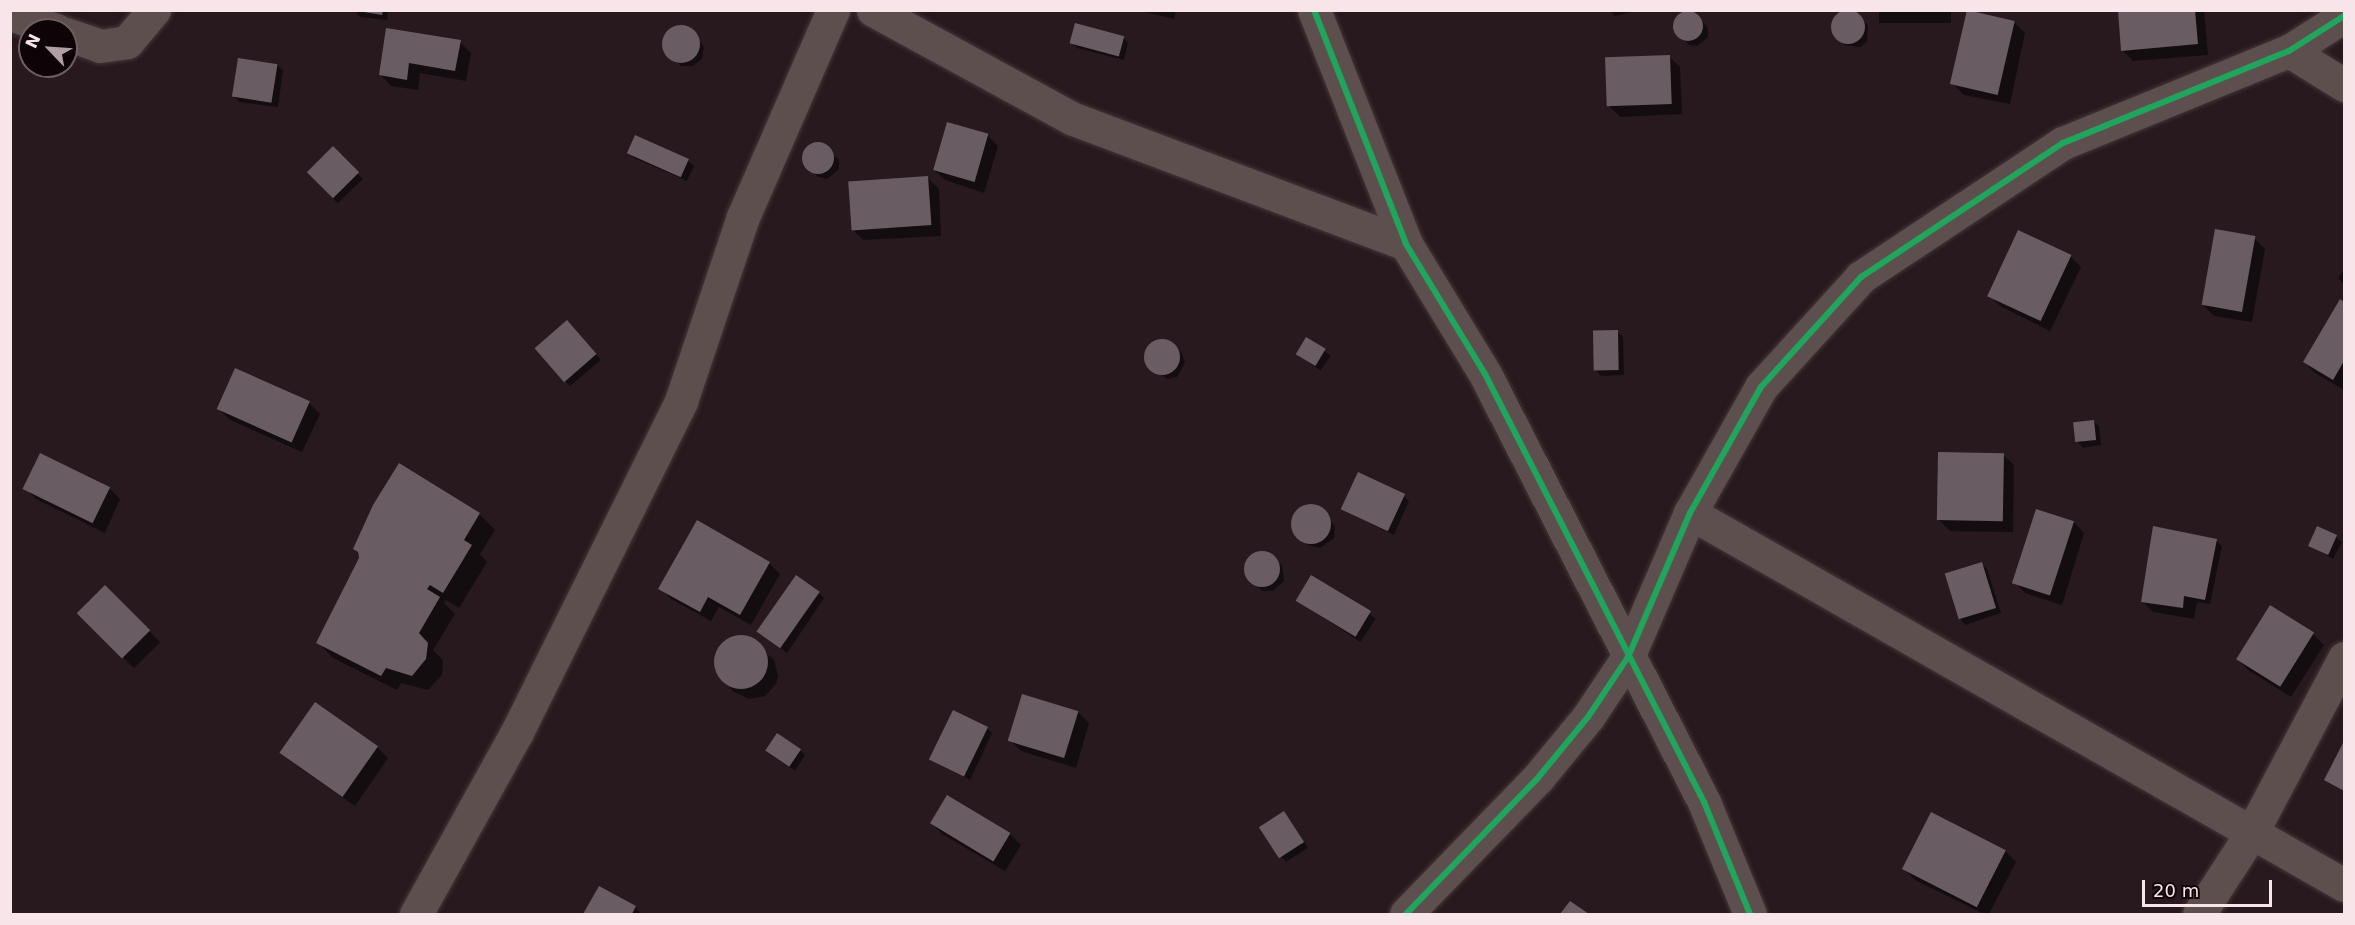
<!DOCTYPE html>
<style>
body{margin:0}
#map{position:relative;width:2355px;height:925px;overflow:hidden;background:#27191e;font-family:"DejaVu Sans",sans-serif}
div>[style]{position:absolute}
[style*='--x']{left:calc(var(--x)*1px);top:calc(var(--y)*1px);width:calc(var(--w)*1px);rotate:calc(var(--a)*1deg)}
.shadow>*{inset:0;background:#0007;transform-origin:0 0}
.building>*{inset:0;background:#695d63;transform-origin:0 0}
.round{border-radius:50%}
.roads{filter:drop-shadow(0 0 2px #43363b) drop-shadow(0 0 2px #43363b)}
.street>*{height:33px;margin:-16.5px;padding:0 16.5px;transform-origin:16.5px;border-radius:16.5px;background:#5d4f4e}
.cycleway>*{height:6px;margin:-3px;padding:0 3px;transform-origin:3px;border-radius:3px;background:#20a55d}
span{translate:-50% -50%;white-space:nowrap;text-align:center;line-height:1.15;-webkit-text-stroke:6px #0e0407;paint-order:stroke}
.frame{position:absolute;inset:0;border:12px solid #f8e5ea;pointer-events:none}
.north{position:absolute;left:18px;top:18px;width:60px;height:60px;box-sizing:border-box;background:#0e0407;border:2px solid #6c5e62;border-radius:50%;rotate:295deg;font-size:16px;font-weight:700;line-height:24px;text-align:center;color:#f8e5ea}
.north::after{content:'';display:block;margin:auto;width:21px;height:27px;background:#af9ea3;clip-path:polygon(50% 0,100% 100%,50% 72%,0 100%)}
.scale{position:absolute;left:2142px;top:880px;width:130px;height:27px;box-sizing:border-box;border:3px solid #f8e5ea;border-top:0;padding-left:8px;font-size:18px;line-height:21px;white-space:nowrap;color:#f8e5ea;-webkit-text-stroke:4px #0e0407;paint-order:stroke}
</style>
<div id="map">
<div class="shadow">
<i style="clip-path:polygon(355px 10px,388px 10px,387px 20px,360px 17px)"></i>
<i style="clip-path:polygon(1137px 10px,1176px 10px,1174px 19px)"></i>
<i style="clip-path:polygon(1609px 10px,1640px 10px,1615px 16px)"></i>
<i style="left:1879px;top:10px;width:72px;height:13px"></i>
<i style="clip-path:polygon(2119px 10px,2204px 10px,2208px 55px,2133px 61px,2122px 50px)"></i>
<i style="clip-path:polygon(1844px 12px,1854px 12px,1868px 25px,1867px 41px,1860px 47px,1844px 45px,1834px 31px,1836px 17px)"></i>
<i style="clip-path:polygon(1683px 13px,1696px 14px,1708px 28px,1708px 37px,1697px 46px,1689px 45px,1674px 28px,1676px 19px)"></i>
<i style="clip-path:polygon(2014px 22px,2025px 33px,2010px 104px,1964px 95px,1953px 84px)"></i>
<i style="clip-path:polygon(676px 26px,693px 31px,704px 47px,702px 59px,693px 66px,681px 66px,664px 48px,665px 37px)"></i>
<i style="clip-path:polygon(388px 30px,460px 42px,471px 53px,466px 81px,420px 73px,418px 90px,391px 86px,381px 75px)"></i>
<i style="clip-path:polygon(1123px 37px,1128px 43px,1124px 60px,1077px 48px,1072px 43px)"></i>
<i style="clip-path:polygon(1669px 57px,1680px 67px,1682px 114px,1620px 117px,1609px 106px)"></i>
<i style="clip-path:polygon(277px 65px,283px 70px,278px 107px,239px 102px,234px 96px)"></i>
<i style="clip-path:polygon(987px 135px,998px 146px,984px 193px,945px 180px,934px 170px)"></i>
<i style="clip-path:polygon(822px 143px,839px 160px,839px 169px,827px 179px,818px 177px,805px 164px,805px 150px,813px 144px)"></i>
<i style="left:333px;top:148px;width:43px;height:35px;rotate:46deg"></i>
<i style="clip-path:polygon(628px 152px,688px 161px,694px 166px,687px 181px,634px 158px)"></i>
<i style="clip-path:polygon(928px 178px,939px 189px,941px 236px,863px 240px,852px 229px)"></i>
<i style="clip-path:polygon(2254px 238px,2265px 249px,2252px 322px,2214px 316px,2203px 305px)"></i>
<i style="clip-path:polygon(2070px 256px,2081px 267px,2050px 331px,2000px 306px,1989px 295px)"></i>
<i style="clip-path:polygon(2344px 270px,2344px 285px,2338px 278px)"></i>
<i style="clip-path:polygon(2341px 301px,2344px 304px,2344px 390px,2315px 373px,2304px 362px)"></i>
<i style="clip-path:polygon(572px 327px,601px 360px,570px 386px,565px 381px)"></i>
<i style="clip-path:polygon(1618px 332px,1623px 337px,1624px 375px,1601px 376px,1596px 371px)"></i>
<i style="left:1307px;top:339px;width:29px;height:18px;rotate:35deg"></i>
<i style="clip-path:polygon(1168px 341px,1182px 353px,1185px 363px,1177px 377px,1167px 379px,1148px 364px,1146px 354px,1152px 344px)"></i>
<i style="clip-path:polygon(309px 403px,320px 414px,302px 452px,230px 420px,219px 409px)"></i>
<i style="clip-path:polygon(2093px 421px,2099px 426px,2101px 445px,2083px 448px,2078px 442px)"></i>
<i style="clip-path:polygon(2003px 455px,2014px 465px,2013px 532px,1950px 531px,1939px 520px)"></i>
<i style="clip-path:polygon(25px 488px,109px 488px,120px 499px,105px 533px,36px 499px)"></i>
<i style="clip-path:polygon(1404px 496px,1409px 501px,1394px 535px,1348px 513px,1343px 508px)"></i>
<i style="clip-path:polygon(1310px 505px,1322px 509px,1335px 526px,1334px 538px,1320px 548px,1307px 545px,1293px 524px,1296px 513px)"></i>
<i style="clip-path:polygon(2037px 511px,2074px 522px,2084px 533px,2062px 605px,2025px 593px,2014px 582px)"></i>
<i style="clip-path:polygon(479px 514px,495px 530px,480px 554px,487px 562px,459px 608px,446px 600px,444px 603px,455px 614px,433px 650px,443px 660px,442px 675px,428px 690px,401px 683px,397px 690px,333px 658px,318px 642px,360px 558px,355px 549px)"></i>
<i style="clip-path:polygon(2336px 537px,2342px 542px,2333px 559px,2309px 545px)"></i>
<i style="clip-path:polygon(2216px 541px,2222px 546px,2210px 604px,2197px 602px,2194px 619px,2153px 612px,2142px 601px)"></i>
<i style="clip-path:polygon(1262px 552px,1282px 565px,1284px 581px,1273px 591px,1262px 591px,1248px 577px,1246px 566px,1252px 556px)"></i>
<i style="clip-path:polygon(769px 563px,780px 574px,751px 625px,719px 607px,711px 621px,671px 599px,660px 588px)"></i>
<i style="clip-path:polygon(1982px 564px,1987px 569px,2001px 613px,1965px 625px,1960px 619px)"></i>
<i style="left:1312px;top:577px;width:76px;height:28px;rotate:33deg"></i>
<i style="left:105px;top:587px;width:78px;height:37px;rotate:45deg"></i>
<i style="clip-path:polygon(819px 593px,824px 598px,787px 653px,759px 632px)"></i>
<i style="clip-path:polygon(2313px 634px,2324px 645px,2291px 697px,2248px 670px,2237px 659px)"></i>
<i style="clip-path:polygon(741px 637px,749px 638px,774px 660px,778px 676px,776px 684px,765px 696px,749px 699px,734px 692px,723px 680px,716px 665px,716px 657px,725px 642px)"></i>
<i style="clip-path:polygon(1078px 712px,1089px 723px,1076px 768px,1021px 751px,1010px 740px)"></i>
<i style="clip-path:polygon(987px 728px,992px 733px,970px 780px,931px 759px)"></i>
<i style="clip-path:polygon(2344px 746px,2344px 792px,2326px 780px)"></i>
<i style="clip-path:polygon(377px 747px,388px 758px,355px 806px,293px 763px,282px 752px)"></i>
<i style="clip-path:polygon(767px 750px,800px 750px,805px 755px,795px 771px)"></i>
<i style="clip-path:polygon(1289px 818px,1308px 848px,1286px 862px,1281px 857px)"></i>
<i style="clip-path:polygon(931px 823px,1010px 834px,1021px 845px,1005px 871px,942px 834px)"></i>
<i style="clip-path:polygon(2005px 851px,2016px 862px,1989px 914px,1984px 914px,1915px 880px,1904px 869px)"></i>
<i style="clip-path:polygon(599px 888px,636px 908px,642px 914px,585px 914px)"></i>
</div>
<div class="building">
<i style="clip-path:polygon(352px 10px,383px 10px,382px 15px)"></i>
<i style="left:1967px;top:10px;width:49px;height:76px;rotate:13deg"></i>
<i style="clip-path:polygon(2118px 10px,2195px 10px,2198px 44px,2121px 51px)"></i>
<i class="round" style="left:1831px;top:10px;width:34px;height:34px"></i>
<i class="round" style="left:1673px;top:11px;width:30px;height:30px"></i>
<i style="left:1075px;top:23px;width:51px;height:21px;rotate:15deg"></i>
<i class="round" style="left:662px;top:25px;width:38px;height:38px"></i>
<i style="clip-path:polygon(386px 28px,461px 40px,455px 71px,409px 63px,407px 80px,379px 75px)"></i>
<i style="left:1670px;top:55px;width:49px;height:65px;rotate:88deg"></i>
<i style="left:238px;top:58px;width:40px;height:39px;rotate:9deg"></i>
<i style="left:947px;top:122px;width:43px;height:50px;rotate:16deg"></i>
<i style="left:635px;top:135px;width:59px;height:20px;rotate:24deg"></i>
<i class="round" style="left:802px;top:142px;width:32px;height:32px"></i>
<i style="left:333px;top:146px;width:37px;height:37px;rotate:45deg"></i>
<i style="left:928px;top:176px;width:49px;height:80px;rotate:86deg"></i>
<i style="left:2215px;top:229px;width:41px;height:77px;rotate:10deg"></i>
<i style="left:2018px;top:230px;width:59px;height:73px;rotate:25deg"></i>
<i style="clip-path:polygon(2340px 299px,2344px 302px,2344px 361px,2333px 380px,2303px 362px)"></i>
<i style="left:567px;top:320px;width:45px;height:43px;rotate:49deg"></i>
<i style="left:1618px;top:330px;width:40px;height:25px;rotate:89deg"></i>
<i style="left:1306px;top:337px;width:23px;height:20px;rotate:31deg"></i>
<i class="round" style="left:1144px;top:339px;width:36px;height:36px"></i>
<i style="left:235px;top:368px;width:82px;height:45px;rotate:24deg"></i>
<i style="left:2094px;top:420px;width:20px;height:21px;rotate:84deg"></i>
<i style="left:1938px;top:452px;width:66px;height:68px;rotate:1deg"></i>
<i style="left:40px;top:453px;width:78px;height:40px;rotate:26deg"></i>
<i style="clip-path:polygon(399px 463px,480px 513px,464px 540px,472px 545px,443px 593px,430px 585px,427px 589px,440px 597px,419px 633px,428px 643px,426px 659px,412px 676px,386px 668px,381px 676px,316px 643px,359px 558px,358px 552px,353px 549px,373px 505px)"></i>
<i style="left:1358px;top:472px;width:52px;height:41px;rotate:25deg"></i>
<i class="round" style="left:1291px;top:504px;width:40px;height:40px"></i>
<i style="left:2036px;top:509px;width:40px;height:78px;rotate:18deg"></i>
<i style="clip-path:polygon(697px 520px,770px 562px,740px 615px,708px 597px,700px 612px,658px 589px)"></i>
<i style="clip-path:polygon(2153px 526px,2217px 539px,2205px 600px,2184px 596px,2183px 608px,2141px 602px)"></i>
<i style="left:2317px;top:526px;width:22px;height:22px;rotate:24deg"></i>
<i class="round" style="left:1244px;top:551px;width:36px;height:36px"></i>
<i style="left:1982px;top:562px;width:48px;height:39px;rotate:73deg"></i>
<i style="left:796px;top:575px;width:29px;height:69px;rotate:35deg"></i>
<i style="left:1311px;top:575px;width:70px;height:30px;rotate:31deg"></i>
<i style="left:105px;top:585px;width:64px;height:40px;rotate:45deg"></i>
<i style="left:2270px;top:605px;width:52px;height:64px;rotate:32deg"></i>
<i class="round" style="left:714px;top:635px;width:54px;height:54px"></i>
<i style="left:1022px;top:694px;width:59px;height:49px;rotate:17deg"></i>
<i style="left:315px;top:702px;width:77px;height:62px;rotate:35deg"></i>
<i style="left:953px;top:710px;width:39px;height:55px;rotate:26deg"></i>
<i style="left:777px;top:733px;width:29px;height:21px;rotate:34deg"></i>
<i style="clip-path:polygon(2344px 741px,2344px 791px,2324px 780px)"></i>
<i style="left:947px;top:795px;width:74px;height:33px;rotate:31deg"></i>
<i style="left:1284px;top:811px;width:37px;height:30px;rotate:57deg"></i>
<i style="left:1931px;top:812px;width:84px;height:64px;rotate:27deg"></i>
<i style="clip-path:polygon(599px 886px,636px 906px,632px 914px,583px 914px)"></i>
<i style="clip-path:polygon(1570px 901px,1589px 914px,1560px 914px)"></i>
</div>
<div class="roads">
<div class="street">
<i style="--x:873;--y:10;--w:226;--a:28.6"></i>
<i style="--x:1071;--y:118;--w:358;--a:20.6"></i>
<i style="--x:1314;--y:10;--w:251;--a:68.5"></i>
<i style="--x:1406;--y:244;--w:152;--a:58.7"></i>
<i style="--x:1485;--y:374;--w:481;--a:62.9"></i>
<i style="--x:1704;--y:802;--w:121;--a:67.7"></i>
<i style="--x:10;--y:14;--w:49;--a:19.2"></i>
<i style="--x:66;--y:34;--w:36;--a:19"></i>
<i style="--x:100;--y:46;--w:27;--a:-8"></i>
<i style="--x:127;--y:42;--w:42;--a:-49.8"></i>
<i style="--x:2289;--y:51;--w:65;--a:31.7"></i>
<i style="--x:1690;--y:513;--w:752;--a:29.63"></i>
<i style="--x:416;--y:914;--w:208;--a:-61"></i>
<i style="--x:517;--y:732;--w:369;--a:-63.6"></i>
<i style="--x:681;--y:401;--w:194;--a:-71.4"></i>
<i style="--x:743;--y:217;--w:226;--a:-66.5"></i>
<i style="--x:1406;--y:914;--w:188;--a:-45.9"></i>
<i style="--x:1537;--y:779;--w:80;--a:-50.6"></i>
<i style="--x:1588;--y:717;--w:72;--a:-56.3"></i>
<i style="--x:1628;--y:657;--w:157;--a:-66.7"></i>
<i style="--x:1690;--y:513;--w:145;--a:-60.6"></i>
<i style="--x:1761;--y:387;--w:149;--a:-47.7"></i>
<i style="--x:1861;--y:277;--w:242;--a:-33.6"></i>
<i style="--x:2063;--y:143;--w:244;--a:-22.2"></i>
<i style="--x:2289;--y:51;--w:65;--a:-32.5"></i>
<i style="--x:2199;--y:914;--w:98;--a:-57.1"></i>
<i style="--x:2252;--y:832;--w:197;--a:-62.1"></i>
</div>
</div>
<div class="cycleway">
<i style="--x:1314;--y:10;--w:251;--a:68.5"></i>
<i style="--x:1406;--y:244;--w:152;--a:58.7"></i>
<i style="--x:1485;--y:374;--w:481;--a:62.9"></i>
<i style="--x:1704;--y:802;--w:121;--a:67.7"></i>
<i style="--x:1406;--y:914;--w:188;--a:-45.9"></i>
<i style="--x:1537;--y:779;--w:80;--a:-50.6"></i>
<i style="--x:1588;--y:717;--w:72;--a:-56.3"></i>
<i style="--x:1628;--y:657;--w:157;--a:-66.7"></i>
<i style="--x:1690;--y:513;--w:145;--a:-60.6"></i>
<i style="--x:1761;--y:387;--w:149;--a:-47.7"></i>
<i style="--x:1861;--y:277;--w:242;--a:-33.6"></i>
<i style="--x:2063;--y:143;--w:244;--a:-22.2"></i>
<i style="--x:2289;--y:51;--w:65;--a:-32.5"></i>
</div>
<div class="frame"></div>
<div class="north">N</div>
<div class="scale">20 m</div>
</div>
